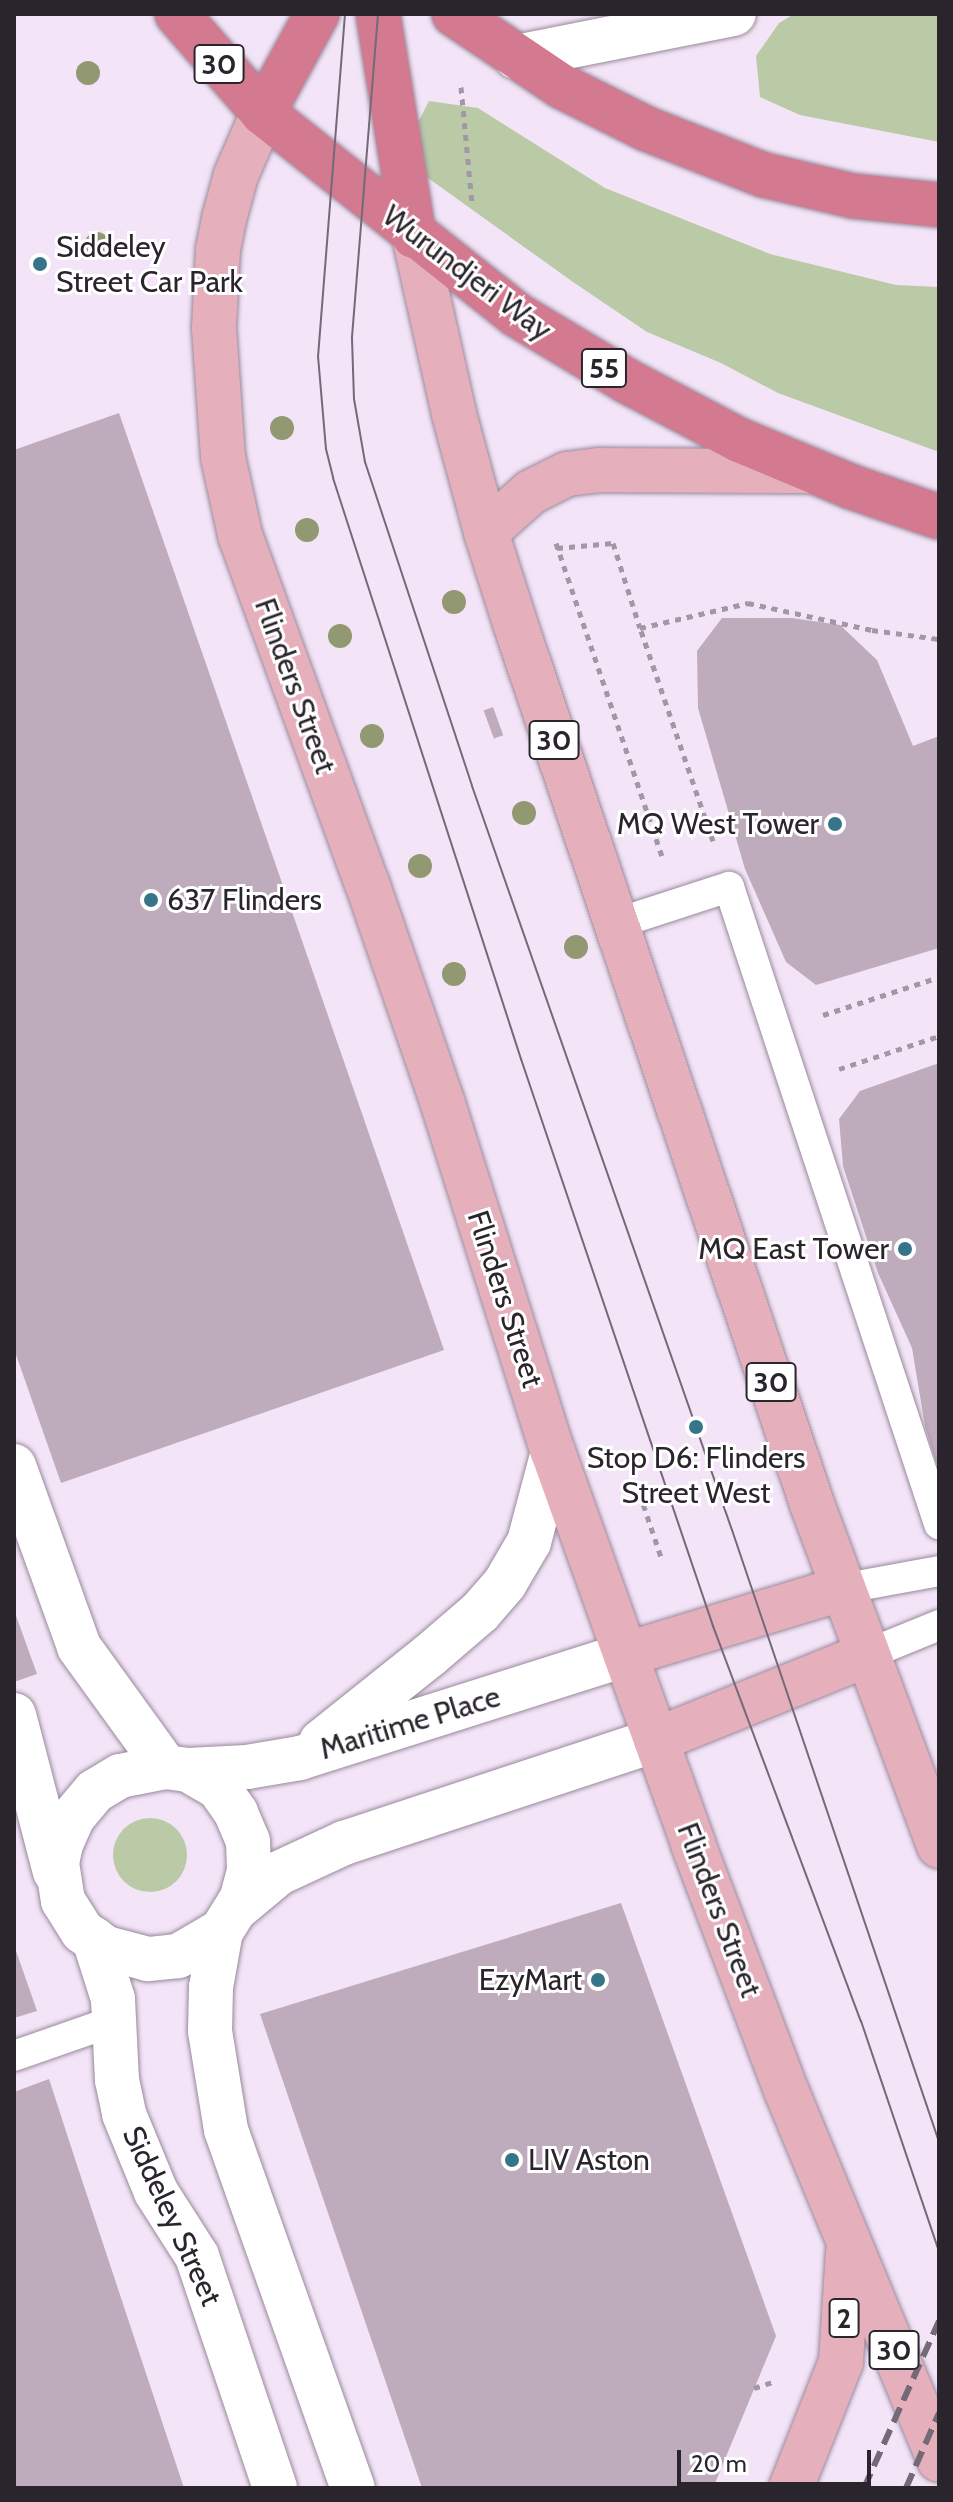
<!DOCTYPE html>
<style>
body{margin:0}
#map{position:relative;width:953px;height:2502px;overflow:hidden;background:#f3e4f7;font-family:Cabin,sans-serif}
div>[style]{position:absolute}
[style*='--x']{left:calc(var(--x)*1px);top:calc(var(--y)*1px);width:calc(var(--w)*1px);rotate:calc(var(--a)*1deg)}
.green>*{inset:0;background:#bacaa6}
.round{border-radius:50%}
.building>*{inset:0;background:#beabbb;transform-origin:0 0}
.path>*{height:5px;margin-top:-2.5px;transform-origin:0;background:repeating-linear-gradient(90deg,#a297a5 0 6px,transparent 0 12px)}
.roads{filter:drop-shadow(0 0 2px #98899b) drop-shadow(0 0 2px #98899b)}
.lane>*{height:30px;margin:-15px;padding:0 15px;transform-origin:15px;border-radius:15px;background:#fff}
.street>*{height:44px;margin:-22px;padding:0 22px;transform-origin:22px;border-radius:22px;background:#fff}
.primary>*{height:44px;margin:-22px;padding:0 22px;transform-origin:22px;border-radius:22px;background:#e5afbc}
.highway>*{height:44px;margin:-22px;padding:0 22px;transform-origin:22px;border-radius:22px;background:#d37a90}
.tram>*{height:2px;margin:-1px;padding:0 1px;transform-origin:1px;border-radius:1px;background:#736a76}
.rail>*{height:6px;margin-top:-3px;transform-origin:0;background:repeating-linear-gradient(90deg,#736a76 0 16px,transparent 0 24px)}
.trees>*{width:24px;height:24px;margin:-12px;border-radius:50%;background:#919872}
.dots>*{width:22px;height:22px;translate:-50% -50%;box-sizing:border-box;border:4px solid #fff;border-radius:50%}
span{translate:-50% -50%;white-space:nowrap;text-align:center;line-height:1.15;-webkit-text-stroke:6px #fff;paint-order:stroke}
.shield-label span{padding:2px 6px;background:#fff;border:2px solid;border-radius:6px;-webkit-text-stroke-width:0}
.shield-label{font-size:28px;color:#2a252c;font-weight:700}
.poi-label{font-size:30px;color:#2a252c}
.left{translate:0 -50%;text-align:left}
.right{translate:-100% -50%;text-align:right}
.street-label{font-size:30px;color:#2a252c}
.frame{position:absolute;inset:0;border:16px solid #2a252c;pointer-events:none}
.scale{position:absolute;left:677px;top:2450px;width:194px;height:36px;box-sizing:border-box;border:4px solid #2a252c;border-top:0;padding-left:10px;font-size:24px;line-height:28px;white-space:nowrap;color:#2a252c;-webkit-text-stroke:6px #fff;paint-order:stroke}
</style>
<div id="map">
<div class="green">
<i style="clip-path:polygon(794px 14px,939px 14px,939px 142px,800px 115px,760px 97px,756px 56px,779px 23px)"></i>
<i style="clip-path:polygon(429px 101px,478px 108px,605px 188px,770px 254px,896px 285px,939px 287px,939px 452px,778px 393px,721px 363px,647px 332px,573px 282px,421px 173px,412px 134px)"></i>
<i class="round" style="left:113px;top:1818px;width:74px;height:74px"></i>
</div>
<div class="building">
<i style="clip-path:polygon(119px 413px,444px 1350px,61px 1483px,14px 1349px,14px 450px)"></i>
<i style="clip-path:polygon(722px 618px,792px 618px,840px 625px,877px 660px,913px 746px,939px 736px,939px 948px,816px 985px,786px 962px,745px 869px,698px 708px,697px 651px)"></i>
<i style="left:493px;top:707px;width:30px;height:10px;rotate:70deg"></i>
<i style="clip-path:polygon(939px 1063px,939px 1469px,938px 1469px,925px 1426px,912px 1348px,878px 1273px,843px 1166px,839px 1119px,860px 1091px)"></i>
<i style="clip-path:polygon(14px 1610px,37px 1674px,14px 1682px)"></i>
<i style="clip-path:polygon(621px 1903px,776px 2336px,713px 2488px,422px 2488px,260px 2014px)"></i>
<i style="clip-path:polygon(14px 1945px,37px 2011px,14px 2018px)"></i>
<i style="clip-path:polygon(49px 2079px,75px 2159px,184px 2488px,14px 2488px,14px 2092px)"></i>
</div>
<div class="path">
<i style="--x:461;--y:87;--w:118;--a:84.6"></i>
<i style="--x:556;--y:543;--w:330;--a:71.3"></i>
<i style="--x:557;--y:548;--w:56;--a:-5.1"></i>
<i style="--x:613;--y:543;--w:89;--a:72.4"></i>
<i style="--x:713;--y:841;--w:225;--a:-108.9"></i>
<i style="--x:640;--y:628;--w:111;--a:-13"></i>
<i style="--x:748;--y:603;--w:127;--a:12.3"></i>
<i style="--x:872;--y:630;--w:68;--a:7.7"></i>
<i style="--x:823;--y:1015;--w:122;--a:-18.1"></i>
<i style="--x:839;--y:1069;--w:105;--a:-18.3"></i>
<i style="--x:628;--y:1459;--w:103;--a:71.4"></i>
<i style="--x:754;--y:2388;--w:19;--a:-18"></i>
</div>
<div class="roads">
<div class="lane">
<i style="--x:615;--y:924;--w:120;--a:-18"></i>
<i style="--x:729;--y:887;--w:671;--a:71.75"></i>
<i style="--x:841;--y:1589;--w:100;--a:-10.4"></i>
<i style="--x:866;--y:1655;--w:79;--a:-22.3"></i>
<i style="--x:14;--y:2056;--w:106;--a:-19.3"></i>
</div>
<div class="street">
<i style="--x:516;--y:57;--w:222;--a:-11.2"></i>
<i style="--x:14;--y:1466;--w:192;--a:70.2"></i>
<i style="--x:79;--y:1647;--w:148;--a:54.1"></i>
<i style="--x:14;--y:1715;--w:162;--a:75.4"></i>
<i style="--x:321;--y:1742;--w:139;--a:-38.6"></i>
<i style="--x:430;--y:1655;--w:66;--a:-40.7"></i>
<i style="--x:480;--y:1612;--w:38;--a:-49"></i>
<i style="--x:505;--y:1583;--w:48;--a:-59.7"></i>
<i style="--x:529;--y:1542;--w:93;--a:-75.1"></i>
<i style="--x:166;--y:1767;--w:22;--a:8"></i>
<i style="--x:188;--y:1770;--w:34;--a:30"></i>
<i style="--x:218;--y:1787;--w:32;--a:55"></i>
<i style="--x:236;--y:1813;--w:30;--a:67"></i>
<i style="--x:248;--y:1841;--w:30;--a:88"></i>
<i style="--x:249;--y:1871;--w:28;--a:105"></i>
<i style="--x:242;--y:1898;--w:39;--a:122"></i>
<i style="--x:221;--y:1931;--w:50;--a:149.8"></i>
<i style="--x:178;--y:1956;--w:30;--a:174"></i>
<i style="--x:148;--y:1959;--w:43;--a:-165.3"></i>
<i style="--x:106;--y:1948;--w:29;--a:-145"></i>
<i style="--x:82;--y:1931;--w:36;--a:-122"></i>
<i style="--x:63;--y:1901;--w:38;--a:-99"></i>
<i style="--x:57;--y:1863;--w:19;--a:-78"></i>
<i style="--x:61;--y:1844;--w:30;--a:-66"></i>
<i style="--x:73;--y:1817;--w:34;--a:-50"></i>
<i style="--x:95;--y:1791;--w:29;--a:-31"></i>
<i style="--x:120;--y:1776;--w:47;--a:-11.1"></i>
<i style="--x:188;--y:1770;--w:59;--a:-2.9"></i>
<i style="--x:247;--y:1767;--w:54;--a:-9.6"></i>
<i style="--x:300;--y:1758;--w:343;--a:-17.6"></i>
<i style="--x:238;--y:1907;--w:53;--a:-39.7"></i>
<i style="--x:279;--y:1873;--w:72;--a:-24.8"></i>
<i style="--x:344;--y:1843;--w:329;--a:-18.3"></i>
<i style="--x:221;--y:1931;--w:57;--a:100.1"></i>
<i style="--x:211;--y:1987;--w:44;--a:91.3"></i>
<i style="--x:210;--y:2031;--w:100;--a:80.8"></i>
<i style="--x:226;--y:2130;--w:380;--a:70.5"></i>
<i style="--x:94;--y:1939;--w:63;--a:72.4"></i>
<i style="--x:113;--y:1999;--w:81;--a:87.2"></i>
<i style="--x:117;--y:2080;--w:35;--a:78"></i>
<i style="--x:124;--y:2114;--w:84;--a:67.7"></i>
<i style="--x:156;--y:2192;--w:76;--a:57.4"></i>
<i style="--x:197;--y:2256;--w:245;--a:71.4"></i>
</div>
<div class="primary">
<i style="--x:263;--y:113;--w:68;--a:113.5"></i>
<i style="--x:236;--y:175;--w:46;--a:105.3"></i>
<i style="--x:224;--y:219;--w:31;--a:101"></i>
<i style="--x:218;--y:249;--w:79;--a:92.9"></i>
<i style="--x:214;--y:328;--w:129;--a:86"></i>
<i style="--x:223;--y:457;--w:80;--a:77.7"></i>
<i style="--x:240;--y:535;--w:370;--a:70"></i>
<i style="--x:367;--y:883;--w:234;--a:71"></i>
<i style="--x:443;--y:1104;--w:365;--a:72.5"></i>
<i style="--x:553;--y:1452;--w:416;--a:70.3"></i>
<i style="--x:693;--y:1844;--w:263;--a:69.3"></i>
<i style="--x:786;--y:2090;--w:400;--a:67.5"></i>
<i style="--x:414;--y:236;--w:182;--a:77.3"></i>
<i style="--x:454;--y:414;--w:122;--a:74.8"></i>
<i style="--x:486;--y:532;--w:96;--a:72.3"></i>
<i style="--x:515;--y:623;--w:930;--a:71.37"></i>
<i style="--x:812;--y:1504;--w:365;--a:69.6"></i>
<i style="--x:486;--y:532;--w:60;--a:-41.6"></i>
<i style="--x:531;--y:492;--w:40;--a:-26.6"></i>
<i style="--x:567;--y:474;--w:32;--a:-7"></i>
<i style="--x:599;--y:470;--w:212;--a:0.3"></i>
<i style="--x:627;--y:1654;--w:224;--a:-16.9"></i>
<i style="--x:656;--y:1740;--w:227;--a:-22"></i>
<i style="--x:791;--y:2488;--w:136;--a:-68.4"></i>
<i style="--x:841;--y:2362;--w:110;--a:-86.4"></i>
</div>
<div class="highway">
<i style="--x:177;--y:14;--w:131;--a:49"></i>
<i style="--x:263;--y:113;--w:325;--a:38.5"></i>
<i style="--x:517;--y:315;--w:126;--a:31"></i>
<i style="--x:625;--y:380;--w:129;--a:27.8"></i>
<i style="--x:739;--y:440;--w:122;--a:22.6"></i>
<i style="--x:852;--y:487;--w:92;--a:19"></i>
<i style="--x:378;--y:14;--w:225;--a:80.8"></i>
<i style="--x:454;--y:14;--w:129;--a:33.9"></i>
<i style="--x:561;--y:86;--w:96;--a:26.6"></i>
<i style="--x:647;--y:129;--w:126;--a:21.5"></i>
<i style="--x:764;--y:175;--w:91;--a:13.3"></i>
<i style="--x:853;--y:196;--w:86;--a:6"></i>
<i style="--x:263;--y:113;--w:113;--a:-61.4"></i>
</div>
</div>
<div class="tram">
<i style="--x:345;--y:14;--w:343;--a:94.5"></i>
<i style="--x:318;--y:356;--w:93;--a:85.1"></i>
<i style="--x:326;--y:449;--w:30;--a:76"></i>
<i style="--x:333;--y:478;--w:611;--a:72.07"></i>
<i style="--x:521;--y:1059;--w:599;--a:71.29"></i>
<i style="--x:713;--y:1626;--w:422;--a:69.5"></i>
<i style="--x:861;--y:2021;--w:244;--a:71.3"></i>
<i style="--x:378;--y:14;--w:326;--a:94.6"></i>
<i style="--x:352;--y:339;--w:60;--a:88.1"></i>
<i style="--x:354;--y:399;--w:64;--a:80.1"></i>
<i style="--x:365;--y:462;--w:341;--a:71.7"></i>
<i style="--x:472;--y:786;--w:788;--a:70.74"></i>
<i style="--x:732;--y:1530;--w:646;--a:71.31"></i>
</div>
<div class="rail">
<i style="--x:864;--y:2488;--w:183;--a:-65.8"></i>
<i style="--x:906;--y:2488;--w:82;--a:-66.3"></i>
</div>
<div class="trees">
<i style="left:88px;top:73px"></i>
<i style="left:97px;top:244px"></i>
<i style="left:282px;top:428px"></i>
<i style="left:307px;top:530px"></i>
<i style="left:454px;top:602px"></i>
<i style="left:340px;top:636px"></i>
<i style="left:372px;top:736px"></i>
<i style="left:524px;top:813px"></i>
<i style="left:420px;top:866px"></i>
<i style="left:576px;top:947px"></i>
<i style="left:454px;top:974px"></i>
</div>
<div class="dots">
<i style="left:40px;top:264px;background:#37748a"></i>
<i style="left:835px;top:824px;background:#37748a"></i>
<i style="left:151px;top:900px;background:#37748a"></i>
<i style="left:905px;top:1249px;background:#37748a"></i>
<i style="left:696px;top:1427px;background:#37748a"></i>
<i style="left:598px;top:1980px;background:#37748a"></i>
<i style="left:512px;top:2160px;background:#37748a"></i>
</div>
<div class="shield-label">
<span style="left:219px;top:64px">30</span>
<span style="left:604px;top:368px">55</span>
<span style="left:554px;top:740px">30</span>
<span style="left:771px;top:1382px">30</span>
<span style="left:844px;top:2318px">2</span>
<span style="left:894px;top:2350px">30</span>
</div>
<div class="poi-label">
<span class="left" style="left:56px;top:264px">Siddeley<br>Street Car Park</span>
<span class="right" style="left:819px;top:824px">MQ West Tower</span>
<span class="left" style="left:167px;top:900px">637 Flinders</span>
<span class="right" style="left:889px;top:1249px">MQ East Tower</span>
<span style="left:696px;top:1475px">Stop D6: Flinders<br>Street West</span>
<span class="right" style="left:582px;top:1980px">EzyMart</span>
<span class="left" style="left:528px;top:2160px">LIV Aston</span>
</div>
<div class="street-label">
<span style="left:467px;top:273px;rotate:37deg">Wurundjeri Way</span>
<span style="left:295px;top:686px;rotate:70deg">Flinders Street</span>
<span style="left:505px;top:1299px;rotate:72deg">Flinders Street</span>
<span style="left:410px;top:1723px;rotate:-17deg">Maritime Place</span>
<span style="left:719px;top:1910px;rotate:69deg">Flinders Street</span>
<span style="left:172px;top:2216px;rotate:65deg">Siddeley Street</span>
</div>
<div class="frame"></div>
<div class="scale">20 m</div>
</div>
